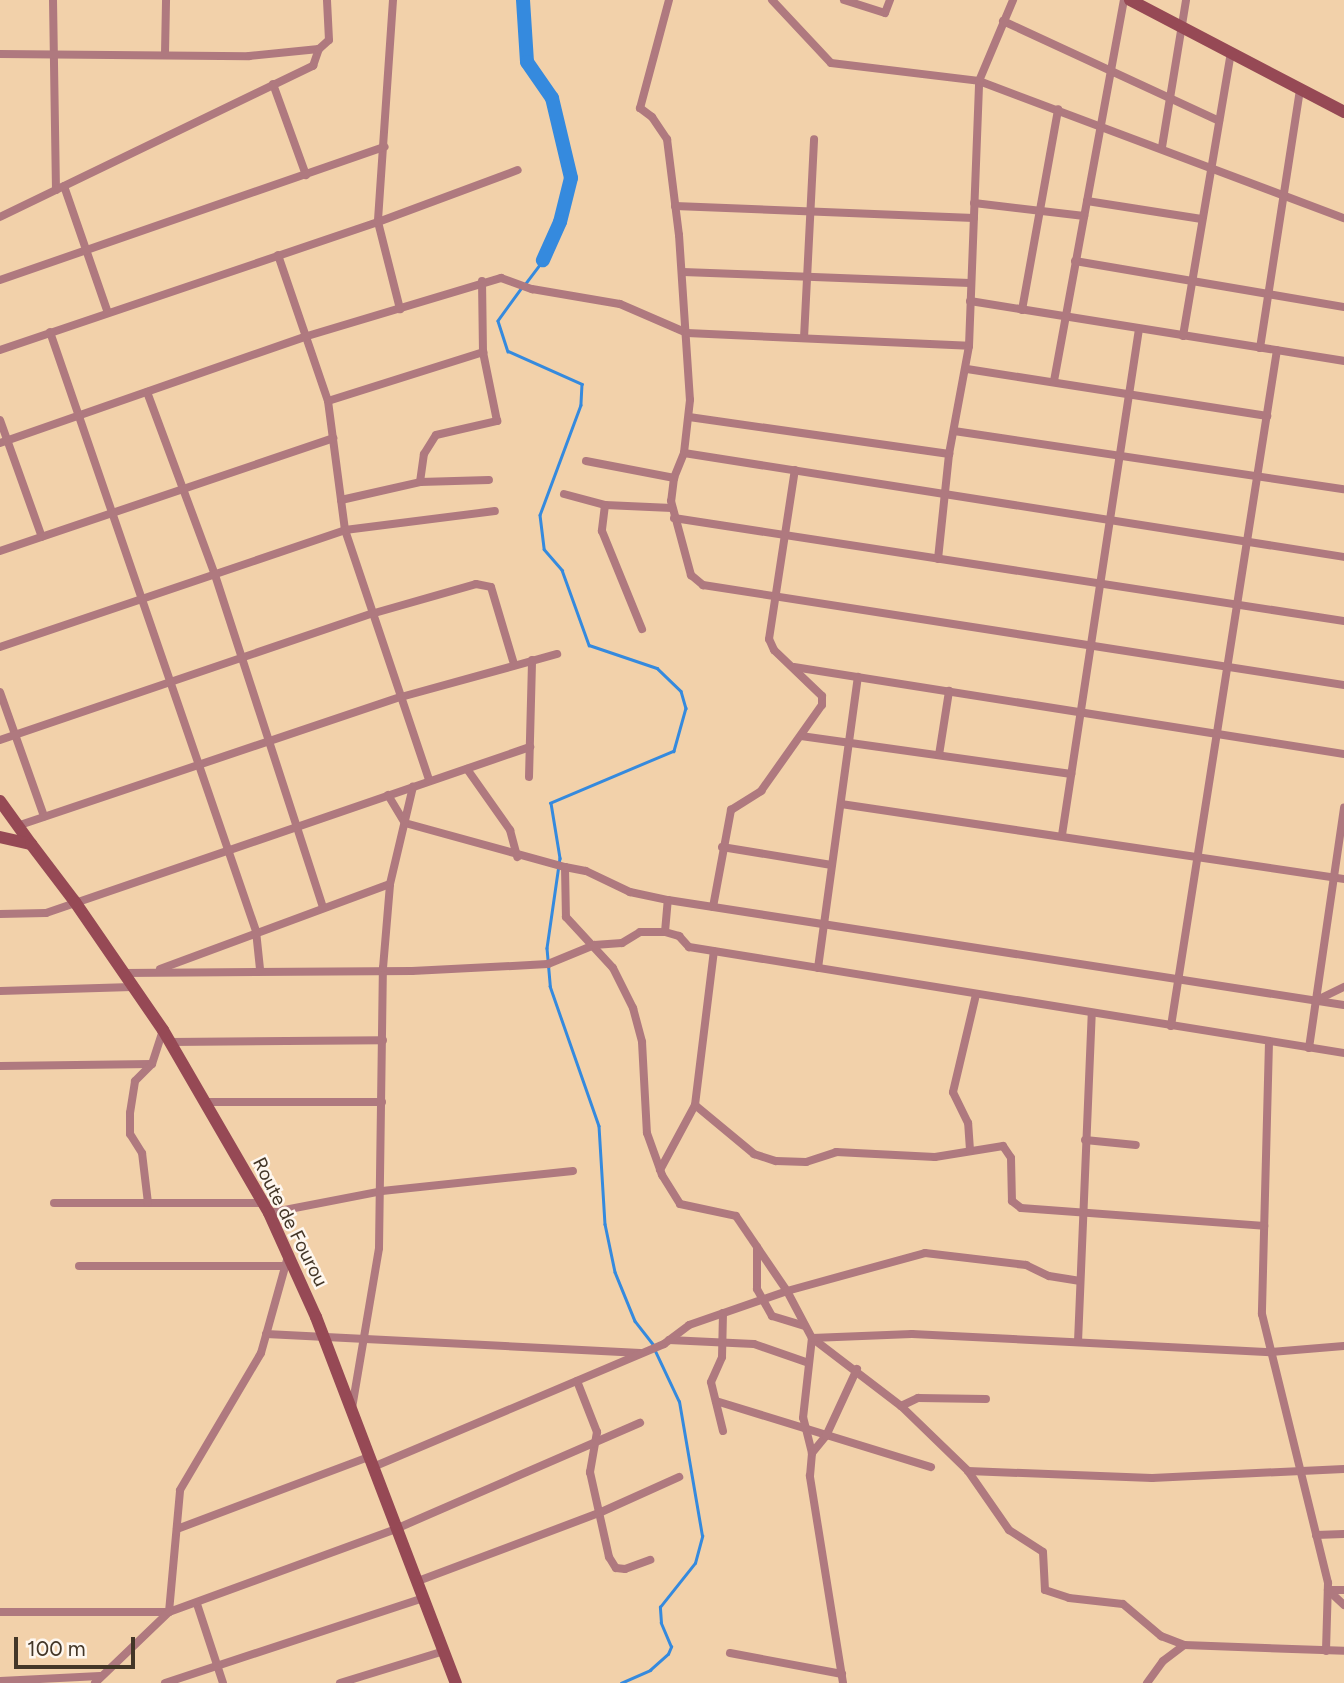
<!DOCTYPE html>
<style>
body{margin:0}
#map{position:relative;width:1344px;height:1683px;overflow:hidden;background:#f2d1aa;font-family:Figtree,sans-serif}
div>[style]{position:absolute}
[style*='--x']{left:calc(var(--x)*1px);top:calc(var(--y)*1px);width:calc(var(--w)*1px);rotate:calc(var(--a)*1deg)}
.stream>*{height:2.5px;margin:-1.25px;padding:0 1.25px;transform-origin:1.25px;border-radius:1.25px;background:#358ade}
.river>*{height:14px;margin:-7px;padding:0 7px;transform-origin:7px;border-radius:7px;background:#358ade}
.street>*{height:8px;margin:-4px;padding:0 4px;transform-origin:4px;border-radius:4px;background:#af797f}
.secondary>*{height:12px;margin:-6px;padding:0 6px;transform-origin:6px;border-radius:6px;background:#964955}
span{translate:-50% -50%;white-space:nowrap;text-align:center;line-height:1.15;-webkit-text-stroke:5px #fef7ef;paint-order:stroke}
.street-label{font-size:19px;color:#433627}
.scale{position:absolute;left:14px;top:1637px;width:121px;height:32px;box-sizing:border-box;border:4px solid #433627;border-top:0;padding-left:9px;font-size:21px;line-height:24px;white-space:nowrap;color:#433627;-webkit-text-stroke:5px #fef7ef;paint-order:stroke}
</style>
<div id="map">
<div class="stream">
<i style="--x:525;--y:284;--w:30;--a:-53"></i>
<i style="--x:521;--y:289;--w:39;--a:126"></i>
<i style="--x:498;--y:321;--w:32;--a:72"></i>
<i style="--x:508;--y:351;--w:81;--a:24"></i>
<i style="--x:582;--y:384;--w:21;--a:93"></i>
<i style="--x:581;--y:405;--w:117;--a:110.4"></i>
<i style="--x:540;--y:515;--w:34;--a:83"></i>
<i style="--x:544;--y:549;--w:28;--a:49"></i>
<i style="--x:562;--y:570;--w:80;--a:70.2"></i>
<i style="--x:589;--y:645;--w:72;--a:18.7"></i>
<i style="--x:657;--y:668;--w:33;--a:44"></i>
<i style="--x:681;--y:691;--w:18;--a:74"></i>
<i style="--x:686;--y:708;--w:45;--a:105.6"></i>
<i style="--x:674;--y:751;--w:134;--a:157.1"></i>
<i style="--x:551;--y:803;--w:56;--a:80.7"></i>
<i style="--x:560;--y:858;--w:91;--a:98.2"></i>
<i style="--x:547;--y:948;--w:38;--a:85"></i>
<i style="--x:550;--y:986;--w:148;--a:70.7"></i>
<i style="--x:599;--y:1126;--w:98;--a:86.5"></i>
<i style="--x:605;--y:1224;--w:49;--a:78.2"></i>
<i style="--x:615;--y:1272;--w:53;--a:67.8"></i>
<i style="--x:635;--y:1321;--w:31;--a:52"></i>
<i style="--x:621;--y:1683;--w:32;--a:-24"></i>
<i style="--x:650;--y:1670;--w:24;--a:-42"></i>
<i style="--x:668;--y:1654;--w:8;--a:-67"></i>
<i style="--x:671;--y:1647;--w:26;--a:-113"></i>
<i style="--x:661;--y:1623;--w:16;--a:-94"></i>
<i style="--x:660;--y:1607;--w:56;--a:-51.5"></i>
<i style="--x:695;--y:1563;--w:28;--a:-75"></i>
<i style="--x:702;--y:1536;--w:136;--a:-99.7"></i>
<i style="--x:679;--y:1402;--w:56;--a:-115.2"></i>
</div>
<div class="river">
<i style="--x:523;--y:0;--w:62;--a:86.3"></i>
<i style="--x:527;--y:62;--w:44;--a:55.2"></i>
<i style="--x:552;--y:98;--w:82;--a:76.6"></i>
<i style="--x:571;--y:178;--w:45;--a:104"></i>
<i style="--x:560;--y:222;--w:42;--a:114.1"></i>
</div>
<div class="street">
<i style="--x:53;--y:0;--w:190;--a:89.1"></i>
<i style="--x:393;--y:0;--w:223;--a:93.9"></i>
<i style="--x:378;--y:222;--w:90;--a:75.8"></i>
<i style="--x:669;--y:0;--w:112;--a:105"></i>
<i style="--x:640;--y:108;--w:15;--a:37"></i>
<i style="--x:652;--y:117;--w:27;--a:56"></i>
<i style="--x:667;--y:139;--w:97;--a:82.9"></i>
<i style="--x:679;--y:235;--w:165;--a:86.2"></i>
<i style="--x:690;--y:400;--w:53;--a:96.5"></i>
<i style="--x:684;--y:453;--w:27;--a:112"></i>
<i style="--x:674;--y:478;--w:23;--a:97"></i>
<i style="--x:671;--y:501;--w:77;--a:74.9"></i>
<i style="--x:691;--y:575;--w:16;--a:40"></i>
<i style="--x:703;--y:585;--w:649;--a:8.87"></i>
<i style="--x:772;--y:0;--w:86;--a:46.9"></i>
<i style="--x:831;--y:63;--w:149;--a:6.9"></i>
<i style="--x:979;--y:81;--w:390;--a:20.6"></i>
<i style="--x:844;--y:0;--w:43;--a:17.6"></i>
<i style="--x:885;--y:13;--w:14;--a:-69"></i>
<i style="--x:1003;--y:21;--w:238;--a:24.8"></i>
<i style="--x:0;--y:54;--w:249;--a:0.5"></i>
<i style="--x:249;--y:56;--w:70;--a:-5.7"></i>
<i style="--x:165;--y:54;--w:54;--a:-88.9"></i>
<i style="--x:273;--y:84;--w:97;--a:70.1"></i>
<i style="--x:1162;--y:147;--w:149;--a:-80.7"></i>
<i style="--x:64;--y:186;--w:134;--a:70.9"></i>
<i style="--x:1087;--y:201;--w:116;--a:8.9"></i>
<i style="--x:974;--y:203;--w:111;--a:6.7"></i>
<i style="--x:675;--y:206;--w:299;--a:2.3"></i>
<i style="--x:0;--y:217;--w:348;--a:-25.8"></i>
<i style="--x:313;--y:66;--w:18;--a:-71"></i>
<i style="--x:319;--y:49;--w:13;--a:-42"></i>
<i style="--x:329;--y:40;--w:40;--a:-92.9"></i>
<i style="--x:278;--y:255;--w:154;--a:71.1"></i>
<i style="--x:328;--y:401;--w:130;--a:82.5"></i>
<i style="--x:345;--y:530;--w:264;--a:71.4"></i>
<i style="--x:1075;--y:261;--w:273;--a:9.7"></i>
<i style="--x:683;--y:272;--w:287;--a:2.2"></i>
<i style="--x:0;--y:280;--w:407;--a:-19.1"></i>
<i style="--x:970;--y:301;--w:379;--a:9.1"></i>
<i style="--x:1022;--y:310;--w:204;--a:-79.8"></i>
<i style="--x:50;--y:332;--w:633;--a:71.02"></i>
<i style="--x:256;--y:931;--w:39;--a:84"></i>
<i style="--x:1183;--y:336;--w:288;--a:-80.4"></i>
<i style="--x:804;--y:338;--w:199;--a:-87.1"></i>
<i style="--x:1260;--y:348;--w:262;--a:-81.2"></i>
<i style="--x:0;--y:350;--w:399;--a:-18.7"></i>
<i style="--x:378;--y:222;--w:149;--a:-20.4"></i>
<i style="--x:967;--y:369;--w:304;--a:8.9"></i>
<i style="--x:1054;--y:381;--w:387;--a:-79.6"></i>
<i style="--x:147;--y:392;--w:195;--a:69.6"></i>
<i style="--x:215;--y:575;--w:350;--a:72"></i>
<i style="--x:328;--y:401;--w:163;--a:-17.5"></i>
<i style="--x:689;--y:417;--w:263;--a:8.1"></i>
<i style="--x:0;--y:420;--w:124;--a:70.3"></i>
<i style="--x:954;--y:431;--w:394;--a:8.5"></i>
<i style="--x:0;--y:443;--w:322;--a:-19.2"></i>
<i style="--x:304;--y:337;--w:206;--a:-16.7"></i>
<i style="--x:501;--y:278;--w:33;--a:20"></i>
<i style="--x:532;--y:289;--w:89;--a:9.7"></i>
<i style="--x:620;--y:304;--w:73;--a:23.4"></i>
<i style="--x:687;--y:333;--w:282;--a:2.6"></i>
<i style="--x:684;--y:453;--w:668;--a:8.95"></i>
<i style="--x:586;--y:461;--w:90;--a:10.9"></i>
<i style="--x:420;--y:482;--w:28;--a:-82"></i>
<i style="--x:424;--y:454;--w:22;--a:-58"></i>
<i style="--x:436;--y:435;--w:63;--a:-12.9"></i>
<i style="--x:497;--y:421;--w:70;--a:-101.5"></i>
<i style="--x:483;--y:352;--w:71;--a:-90.8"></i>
<i style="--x:564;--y:494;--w:42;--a:15"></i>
<i style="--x:605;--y:505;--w:67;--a:2.6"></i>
<i style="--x:341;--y:500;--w:81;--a:-12.8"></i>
<i style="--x:420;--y:482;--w:69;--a:-1.7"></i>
<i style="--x:605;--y:505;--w:26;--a:97"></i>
<i style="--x:602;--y:531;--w:106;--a:67.8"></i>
<i style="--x:674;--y:518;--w:678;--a:8.74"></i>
<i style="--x:0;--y:551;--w:352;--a:-18.7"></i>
<i style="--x:938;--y:559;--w:106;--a:-84"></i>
<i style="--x:949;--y:454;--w:110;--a:-79.5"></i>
<i style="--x:969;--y:346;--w:265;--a:-87.8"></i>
<i style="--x:979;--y:81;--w:88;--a:-67.2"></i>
<i style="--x:0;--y:647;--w:364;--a:-18.7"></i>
<i style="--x:345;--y:530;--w:151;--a:-7.2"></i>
<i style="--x:794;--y:667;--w:557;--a:8.99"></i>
<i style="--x:0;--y:692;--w:132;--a:70.5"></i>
<i style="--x:801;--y:736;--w:273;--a:8"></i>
<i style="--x:0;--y:740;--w:392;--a:-18.8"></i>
<i style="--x:371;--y:614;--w:109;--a:-15.9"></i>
<i style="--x:476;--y:584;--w:15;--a:11"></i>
<i style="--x:491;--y:587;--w:80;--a:73.4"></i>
<i style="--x:939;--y:755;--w:65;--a:-81.1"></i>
<i style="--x:467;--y:769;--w:75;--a:54.8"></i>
<i style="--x:510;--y:830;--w:28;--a:75"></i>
<i style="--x:529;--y:777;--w:117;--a:-88.5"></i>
<i style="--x:388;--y:795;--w:33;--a:59"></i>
<i style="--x:405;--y:823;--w:166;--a:15.4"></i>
<i style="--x:565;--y:867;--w:50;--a:88.9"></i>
<i style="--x:566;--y:917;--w:69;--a:47.3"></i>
<i style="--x:613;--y:968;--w:45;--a:63.4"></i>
<i style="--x:633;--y:1008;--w:35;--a:75"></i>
<i style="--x:642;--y:1042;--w:91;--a:86.9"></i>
<i style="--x:647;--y:1133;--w:45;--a:70.3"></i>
<i style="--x:662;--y:1175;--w:34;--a:58"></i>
<i style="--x:680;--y:1204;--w:57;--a:12.1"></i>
<i style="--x:736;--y:1216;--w:91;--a:55.8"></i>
<i style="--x:787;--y:1291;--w:53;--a:62"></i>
<i style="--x:812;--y:1338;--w:112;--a:37.4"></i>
<i style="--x:901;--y:1406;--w:93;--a:44.1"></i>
<i style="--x:968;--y:1471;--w:72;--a:55.2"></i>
<i style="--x:1009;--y:1530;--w:40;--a:32.9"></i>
<i style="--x:1043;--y:1552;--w:38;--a:87"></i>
<i style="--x:1045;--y:1590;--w:25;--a:18"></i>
<i style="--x:1069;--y:1598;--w:54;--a:6.3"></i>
<i style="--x:1123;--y:1604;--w:50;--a:40.1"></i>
<i style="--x:1161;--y:1636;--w:25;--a:21"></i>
<i style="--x:1184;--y:1645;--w:160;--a:2.1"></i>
<i style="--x:841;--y:804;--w:509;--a:8.48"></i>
<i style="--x:17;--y:826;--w:405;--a:-18.6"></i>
<i style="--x:401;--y:697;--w:162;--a:-15.4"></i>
<i style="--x:1062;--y:835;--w:512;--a:-81.35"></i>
<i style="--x:722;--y:847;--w:111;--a:9.3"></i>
<i style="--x:565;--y:867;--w:21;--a:11"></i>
<i style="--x:586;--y:871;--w:49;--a:25.5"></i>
<i style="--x:630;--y:892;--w:39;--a:12"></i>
<i style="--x:668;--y:900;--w:684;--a:8.83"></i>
<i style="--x:713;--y:907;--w:99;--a:-79.5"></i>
<i style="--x:731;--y:810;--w:36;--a:-32"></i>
<i style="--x:761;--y:791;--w:105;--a:-54.7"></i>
<i style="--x:822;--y:705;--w:9;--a:-90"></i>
<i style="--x:822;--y:696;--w:66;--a:-136.2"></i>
<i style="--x:774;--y:650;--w:12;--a:-114"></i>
<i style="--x:769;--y:639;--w:171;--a:-81.3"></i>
<i style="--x:0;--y:914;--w:46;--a:-1.2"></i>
<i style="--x:46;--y:913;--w:512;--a:-18.93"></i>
<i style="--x:665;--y:932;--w:32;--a:-85"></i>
<i style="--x:818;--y:968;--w:294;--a:-82.2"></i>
<i style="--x:160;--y:969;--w:245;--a:-20.3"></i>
<i style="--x:123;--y:973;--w:289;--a:-0.4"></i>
<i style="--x:412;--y:971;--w:136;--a:-2.9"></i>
<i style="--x:548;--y:964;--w:50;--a:-22.4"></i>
<i style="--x:594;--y:945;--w:28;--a:-4"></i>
<i style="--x:622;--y:943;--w:21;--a:-31"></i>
<i style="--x:640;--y:932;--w:25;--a:0"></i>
<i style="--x:665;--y:932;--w:15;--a:16"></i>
<i style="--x:679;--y:936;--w:15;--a:48"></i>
<i style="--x:689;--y:947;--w:664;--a:9.19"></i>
<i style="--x:0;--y:991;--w:132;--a:-1.7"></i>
<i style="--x:1315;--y:1001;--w:32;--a:-26"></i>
<i style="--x:1171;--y:1026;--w:684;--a:-81.09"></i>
<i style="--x:170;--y:1042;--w:213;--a:-0.5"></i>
<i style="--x:1269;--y:1042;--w:272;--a:91.5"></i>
<i style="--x:1262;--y:1314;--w:277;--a:76.2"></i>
<i style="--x:1328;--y:1583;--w:68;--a:91.7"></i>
<i style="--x:1309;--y:1048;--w:243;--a:-81.7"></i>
<i style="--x:0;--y:1066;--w:152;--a:-0.8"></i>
<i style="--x:205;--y:1102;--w:177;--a:0"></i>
<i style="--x:695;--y:1105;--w:77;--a:39.7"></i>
<i style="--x:754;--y:1154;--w:23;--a:18"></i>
<i style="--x:776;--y:1161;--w:30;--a:2"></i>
<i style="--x:806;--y:1162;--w:32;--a:-18"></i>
<i style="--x:836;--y:1152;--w:99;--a:2.9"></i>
<i style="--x:935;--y:1157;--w:69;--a:-9.2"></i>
<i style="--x:1003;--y:1146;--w:14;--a:56"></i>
<i style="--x:1011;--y:1158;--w:43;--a:88.7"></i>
<i style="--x:1012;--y:1201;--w:11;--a:38"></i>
<i style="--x:1021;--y:1208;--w:244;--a:4.2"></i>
<i style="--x:1085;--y:1140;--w:51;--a:5.6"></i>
<i style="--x:970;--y:1150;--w:27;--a:-94"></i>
<i style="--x:968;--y:1123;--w:34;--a:-116"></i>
<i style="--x:953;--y:1092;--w:100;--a:-76.7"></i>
<i style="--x:660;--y:1170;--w:74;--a:-61.7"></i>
<i style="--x:695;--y:1105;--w:155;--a:-83"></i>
<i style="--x:54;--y:1203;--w:208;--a:0"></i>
<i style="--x:148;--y:1203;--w:50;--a:-96.8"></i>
<i style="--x:142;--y:1153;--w:22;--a:-122"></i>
<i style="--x:130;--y:1134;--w:21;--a:-90"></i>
<i style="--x:130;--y:1113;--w:32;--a:-81"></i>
<i style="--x:135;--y:1081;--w:24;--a:-45"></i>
<i style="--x:152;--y:1064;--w:36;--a:-72"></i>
<i style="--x:269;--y:1213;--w:115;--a:-11"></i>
<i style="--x:382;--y:1191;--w:192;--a:-6"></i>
<i style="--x:757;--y:1247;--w:42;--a:90"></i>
<i style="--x:757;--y:1289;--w:31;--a:61"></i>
<i style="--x:772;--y:1316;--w:34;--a:17"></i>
<i style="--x:79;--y:1266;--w:210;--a:0"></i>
<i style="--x:266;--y:1334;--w:375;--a:2.9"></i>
<i style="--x:669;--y:1340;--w:85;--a:2.7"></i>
<i style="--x:754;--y:1344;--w:58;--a:19.1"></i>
<i style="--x:1078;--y:1342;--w:328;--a:-87.6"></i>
<i style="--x:577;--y:1381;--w:55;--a:68.6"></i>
<i style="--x:597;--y:1432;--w:41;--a:99.9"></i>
<i style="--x:590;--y:1472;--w:87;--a:77.4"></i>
<i style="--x:609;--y:1557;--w:13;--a:58"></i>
<i style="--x:616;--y:1568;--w:9;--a:6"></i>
<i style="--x:625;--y:1569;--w:27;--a:-20"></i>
<i style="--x:716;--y:1401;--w:225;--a:17.1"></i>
<i style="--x:901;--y:1406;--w:19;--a:-25"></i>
<i style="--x:918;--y:1398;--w:68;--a:0.8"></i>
<i style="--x:352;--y:1408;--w:162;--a:-80.4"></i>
<i style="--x:379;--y:1248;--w:280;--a:-89.2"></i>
<i style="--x:383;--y:968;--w:84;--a:-85.2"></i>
<i style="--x:390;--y:884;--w:100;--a:-76.7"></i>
<i style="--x:723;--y:1431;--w:50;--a:-103.8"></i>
<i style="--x:711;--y:1382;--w:27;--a:-66"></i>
<i style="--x:722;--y:1357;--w:44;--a:-88.7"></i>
<i style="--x:812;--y:1453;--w:36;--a:-104"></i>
<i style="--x:803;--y:1418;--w:81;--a:-83.6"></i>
<i style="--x:812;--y:1338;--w:100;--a:-2.3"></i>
<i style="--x:912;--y:1334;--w:359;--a:2.9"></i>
<i style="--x:1271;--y:1352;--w:73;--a:-4.7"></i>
<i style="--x:373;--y:1467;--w:316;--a:-22.9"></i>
<i style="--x:664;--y:1344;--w:31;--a:-37"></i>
<i style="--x:689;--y:1325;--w:104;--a:-19.1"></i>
<i style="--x:787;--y:1291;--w:143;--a:-15.4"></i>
<i style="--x:925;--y:1253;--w:102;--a:6.8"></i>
<i style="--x:1026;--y:1265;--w:25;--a:26"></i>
<i style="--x:1049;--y:1276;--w:30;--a:9"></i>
<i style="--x:968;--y:1471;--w:184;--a:2.2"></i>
<i style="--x:1152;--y:1478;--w:192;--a:-2.7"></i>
<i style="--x:177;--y:1529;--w:205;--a:-20.6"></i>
<i style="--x:1316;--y:1535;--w:28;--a:-2"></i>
<i style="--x:418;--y:1581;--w:193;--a:-20.6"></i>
<i style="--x:599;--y:1513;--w:88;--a:-24.2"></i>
<i style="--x:1328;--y:1590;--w:22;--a:43"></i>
<i style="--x:1328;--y:1590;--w:16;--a:0"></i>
<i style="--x:197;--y:1604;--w:83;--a:71.8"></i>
<i style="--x:0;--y:1612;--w:169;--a:0"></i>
<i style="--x:169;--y:1612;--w:244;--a:-20.1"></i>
<i style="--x:398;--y:1528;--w:264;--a:-23.5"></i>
<i style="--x:730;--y:1653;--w:114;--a:10.6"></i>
<i style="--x:0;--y:1681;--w:100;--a:-2.9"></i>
<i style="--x:95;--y:1683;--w:103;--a:-43.8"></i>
<i style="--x:169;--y:1612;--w:122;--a:-84.8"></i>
<i style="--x:180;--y:1490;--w:159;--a:-59.4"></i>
<i style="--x:261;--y:1353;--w:101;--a:-74.4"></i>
<i style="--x:165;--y:1683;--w:273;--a:-18.2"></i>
<i style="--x:340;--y:1683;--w:109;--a:-17.1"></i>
<i style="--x:843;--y:1683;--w:210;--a:-99.1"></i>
<i style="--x:810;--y:1476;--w:23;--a:-85"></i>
<i style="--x:812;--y:1453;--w:22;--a:-51"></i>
<i style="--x:826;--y:1436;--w:74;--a:-65.2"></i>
<i style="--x:1147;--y:1683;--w:27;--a:-54"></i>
<i style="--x:1163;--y:1661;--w:26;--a:-37"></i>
</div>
<div class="secondary">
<i style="--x:1130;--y:0;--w:242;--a:27.6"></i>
<i style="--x:0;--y:801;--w:53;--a:54.2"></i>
<i style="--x:0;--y:837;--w:32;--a:13"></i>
<i style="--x:31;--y:844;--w:73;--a:52.8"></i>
<i style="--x:75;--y:902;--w:155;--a:55.5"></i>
<i style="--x:163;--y:1030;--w:211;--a:59.9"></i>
<i style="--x:269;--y:1213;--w:114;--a:65.7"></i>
<i style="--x:316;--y:1317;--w:392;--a:69.1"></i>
</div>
<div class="street-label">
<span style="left:290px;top:1222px;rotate:63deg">Route de Fourou</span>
</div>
<div class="scale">100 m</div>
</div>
